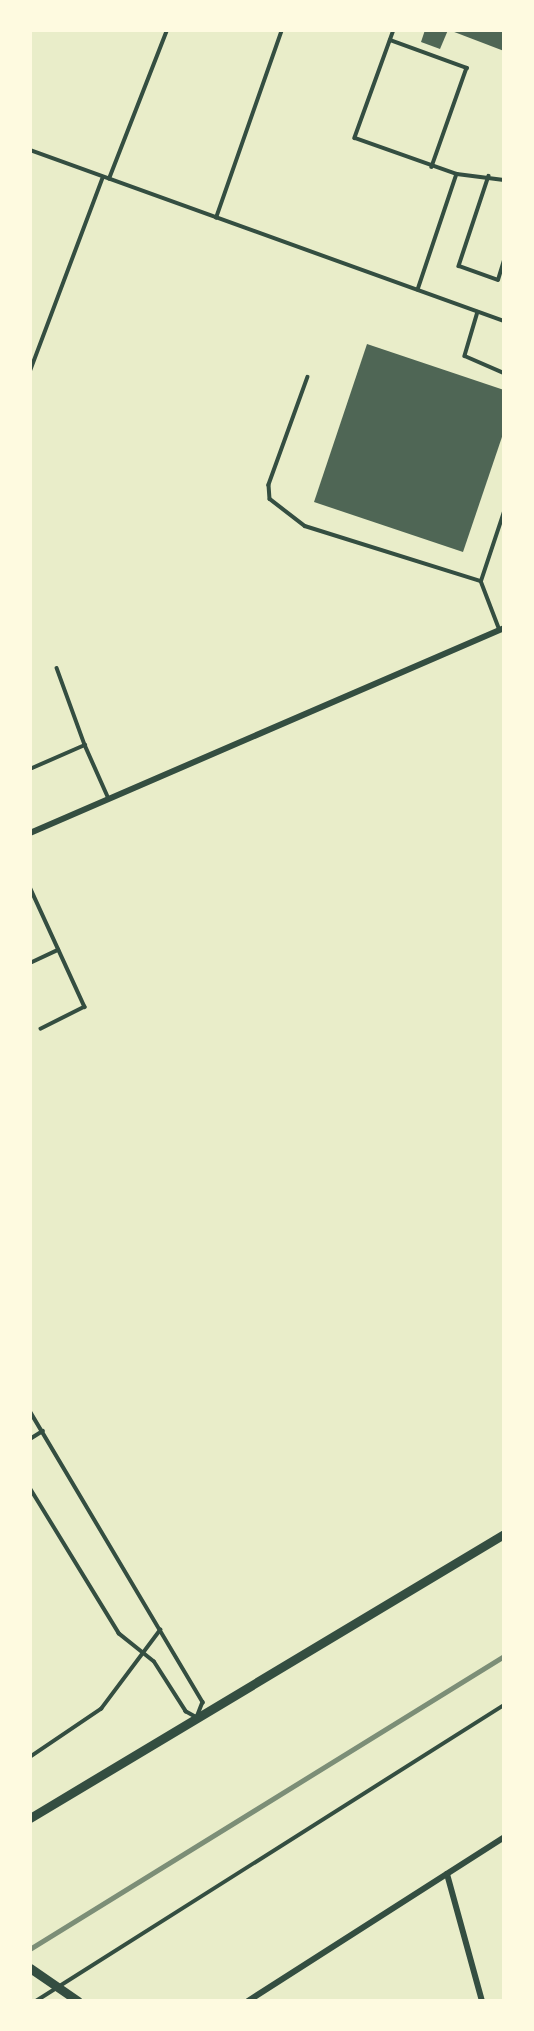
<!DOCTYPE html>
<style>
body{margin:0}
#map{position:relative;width:534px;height:2031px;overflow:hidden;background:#e9edc9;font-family:"Roboto Condensed",sans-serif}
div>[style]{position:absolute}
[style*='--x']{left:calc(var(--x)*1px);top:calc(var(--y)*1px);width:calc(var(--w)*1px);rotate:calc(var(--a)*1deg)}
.building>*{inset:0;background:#4f6655}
.service>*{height:3.5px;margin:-1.75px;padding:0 1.75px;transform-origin:1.75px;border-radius:1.75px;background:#344e41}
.minor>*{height:6px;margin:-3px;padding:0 3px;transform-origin:3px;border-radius:3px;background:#344e41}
.secondary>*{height:9px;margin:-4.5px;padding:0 4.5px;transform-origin:4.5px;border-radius:4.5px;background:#344e41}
.rail>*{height:4.5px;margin:-2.25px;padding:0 2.25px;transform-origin:2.25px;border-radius:2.25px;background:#7c8e77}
span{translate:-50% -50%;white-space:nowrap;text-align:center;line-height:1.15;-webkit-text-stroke:5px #fefae0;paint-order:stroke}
.frame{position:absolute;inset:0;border:32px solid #fefae0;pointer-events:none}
</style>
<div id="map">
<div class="building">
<i style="clip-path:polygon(425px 30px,448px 30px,440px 49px,421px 42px)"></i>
<i style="clip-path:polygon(449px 30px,504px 30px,504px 51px)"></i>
<i style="clip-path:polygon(367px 344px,504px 390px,504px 431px,463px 552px,314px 502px)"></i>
</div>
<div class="service">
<i style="--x:394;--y:30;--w:115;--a:109.9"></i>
<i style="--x:355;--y:138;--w:108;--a:19.4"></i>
<i style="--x:457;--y:174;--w:122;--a:108.6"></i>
<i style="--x:390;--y:40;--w:82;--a:20"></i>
<i style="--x:467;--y:68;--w:105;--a:109.5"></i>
<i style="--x:30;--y:150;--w:504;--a:19.84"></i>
<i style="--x:457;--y:174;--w:47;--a:7.3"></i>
<i style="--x:489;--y:176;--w:95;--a:108.4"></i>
<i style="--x:459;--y:266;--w:41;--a:19.7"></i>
<i style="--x:498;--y:280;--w:21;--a:-73"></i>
<i style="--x:109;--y:179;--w:160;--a:-68.7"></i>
<i style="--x:216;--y:218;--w:199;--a:-70.7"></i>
<i style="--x:478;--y:312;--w:46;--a:106.5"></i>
<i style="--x:465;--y:356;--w:43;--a:23.6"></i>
<i style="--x:30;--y:371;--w:207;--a:-69.4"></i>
<i style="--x:308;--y:377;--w:115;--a:109.9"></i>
<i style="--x:269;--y:485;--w:14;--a:86"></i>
<i style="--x:270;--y:499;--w:44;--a:37.6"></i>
<i style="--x:305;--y:526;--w:184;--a:17.4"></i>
<i style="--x:481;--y:581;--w:50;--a:69"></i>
<i style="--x:481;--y:581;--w:73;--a:-71.6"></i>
<i style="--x:57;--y:668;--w:82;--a:70"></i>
<i style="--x:30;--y:769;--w:60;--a:-23.6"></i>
<i style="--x:85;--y:745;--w:59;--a:66"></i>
<i style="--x:30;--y:887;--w:132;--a:65.4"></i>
<i style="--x:85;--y:1007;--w:49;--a:153.4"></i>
<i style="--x:30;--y:963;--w:31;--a:-25"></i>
<i style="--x:30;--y:1411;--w:339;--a:59.3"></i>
<i style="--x:203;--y:1702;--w:17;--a:111"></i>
<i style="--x:197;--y:1718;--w:13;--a:-151"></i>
<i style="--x:186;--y:1712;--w:59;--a:-122.6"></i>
<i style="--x:154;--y:1662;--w:45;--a:-141.3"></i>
<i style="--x:119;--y:1634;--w:170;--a:-121.5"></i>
<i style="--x:30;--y:1439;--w:15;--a:-32"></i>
<i style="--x:30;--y:1757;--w:86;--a:-34.1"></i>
<i style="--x:101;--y:1709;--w:99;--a:-53.2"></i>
<i style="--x:36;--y:2001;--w:554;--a:-32.31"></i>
</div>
<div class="minor">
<i style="--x:30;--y:833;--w:516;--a:-23.39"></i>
<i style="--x:447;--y:1874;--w:132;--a:74.6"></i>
<i style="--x:248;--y:2001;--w:304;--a:-32.6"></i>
</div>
<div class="secondary">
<i style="--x:30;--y:1818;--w:553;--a:-30.93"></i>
<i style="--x:30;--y:1968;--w:58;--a:34.5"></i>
</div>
<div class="rail">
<i style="--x:30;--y:1949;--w:557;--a:-31.72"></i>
</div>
<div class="frame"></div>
</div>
